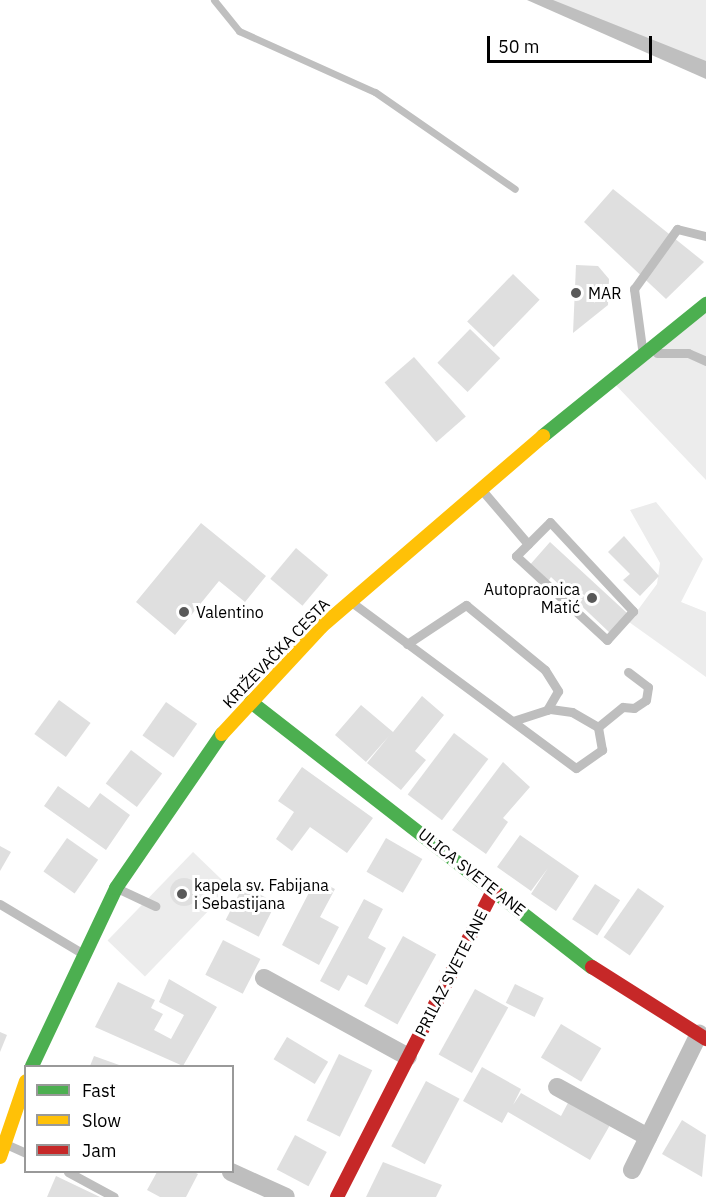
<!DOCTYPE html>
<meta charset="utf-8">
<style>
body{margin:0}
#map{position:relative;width:706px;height:1197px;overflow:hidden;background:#fff;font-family:"IBM Plex Sans",sans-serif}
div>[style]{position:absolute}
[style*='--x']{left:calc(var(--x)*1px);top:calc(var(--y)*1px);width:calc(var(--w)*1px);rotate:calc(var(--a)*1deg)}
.green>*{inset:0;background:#ececec;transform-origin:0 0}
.water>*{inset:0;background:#bfbfbf}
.stream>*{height:7px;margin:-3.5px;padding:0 3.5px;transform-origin:3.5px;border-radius:3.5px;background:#bfbfbf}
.building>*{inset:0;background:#dfdfdf;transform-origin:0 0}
.round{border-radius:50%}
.lane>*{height:9px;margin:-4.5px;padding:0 4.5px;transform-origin:4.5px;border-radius:4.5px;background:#bebebe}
.street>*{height:18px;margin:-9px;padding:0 9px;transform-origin:9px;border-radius:9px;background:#bebebe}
.fast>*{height:14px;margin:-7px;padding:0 7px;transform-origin:7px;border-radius:7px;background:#4caf50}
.slow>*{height:14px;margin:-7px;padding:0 7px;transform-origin:7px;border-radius:7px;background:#ffc107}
.jam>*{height:14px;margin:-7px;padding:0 7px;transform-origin:7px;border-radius:7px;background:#c62828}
.dots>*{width:16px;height:16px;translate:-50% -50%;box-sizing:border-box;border:3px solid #fff;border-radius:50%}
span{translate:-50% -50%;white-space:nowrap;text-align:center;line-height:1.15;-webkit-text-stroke:6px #fff;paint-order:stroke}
.poi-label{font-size:16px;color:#000}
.left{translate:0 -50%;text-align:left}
.right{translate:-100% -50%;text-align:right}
.street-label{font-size:16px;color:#000}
.legend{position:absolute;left:24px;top:1065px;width:210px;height:108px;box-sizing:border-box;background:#fff;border:2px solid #999;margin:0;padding:8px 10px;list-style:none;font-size:18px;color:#000}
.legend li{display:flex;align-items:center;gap:12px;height:30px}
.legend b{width:30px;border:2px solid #999}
.scale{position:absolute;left:487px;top:36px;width:165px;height:27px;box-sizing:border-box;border:3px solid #000;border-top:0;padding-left:8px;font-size:18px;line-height:21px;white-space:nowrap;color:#000;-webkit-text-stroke:4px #fff;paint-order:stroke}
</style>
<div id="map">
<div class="green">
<i style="clip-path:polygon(537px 0,706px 0,706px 70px)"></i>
<i style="clip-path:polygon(706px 296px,706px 480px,611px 380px)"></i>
<i style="clip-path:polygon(656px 502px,703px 559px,681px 602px,706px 612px,706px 677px,629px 622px,657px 584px,660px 563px,630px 510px)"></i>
<i style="left:193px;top:852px;width:52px;height:123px;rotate:44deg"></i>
</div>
<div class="water">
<i style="clip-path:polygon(527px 0,553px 0,706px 61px,706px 79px)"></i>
</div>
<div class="stream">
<i style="--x:214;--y:0;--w:40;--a:51"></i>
<i style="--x:239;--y:31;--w:149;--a:24.2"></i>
<i style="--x:375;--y:92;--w:170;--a:34.7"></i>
</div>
<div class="building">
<i style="clip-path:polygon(613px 189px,704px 262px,666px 299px,584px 222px)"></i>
<i style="clip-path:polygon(576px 265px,598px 266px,609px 279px,608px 305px,573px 333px)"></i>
<i style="left:513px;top:274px;width:37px;height:66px;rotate:44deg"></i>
<i style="left:470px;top:329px;width:42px;height:47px;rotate:44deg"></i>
<i style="left:414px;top:357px;width:79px;height:39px;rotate:49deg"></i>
<i style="clip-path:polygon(201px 523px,266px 576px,245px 602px,219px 581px,175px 635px,136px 602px)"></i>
<i style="clip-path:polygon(624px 536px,659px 576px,640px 596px,623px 580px,630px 574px,608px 552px)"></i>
<i style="clip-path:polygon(550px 542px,627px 613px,610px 633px,551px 577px,547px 583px,528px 567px)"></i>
<i style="left:296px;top:548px;width:42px;height:40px;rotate:40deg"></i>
<i style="clip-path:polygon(422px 696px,444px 715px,415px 751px,426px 760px,401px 790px,367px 763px,389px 736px,366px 762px,335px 735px,361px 705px,393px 732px)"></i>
<i style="left:59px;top:700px;width:39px;height:42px;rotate:36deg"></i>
<i style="left:166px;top:702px;width:38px;height:41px;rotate:35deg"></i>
<i style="left:454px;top:733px;width:43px;height:77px;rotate:37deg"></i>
<i style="left:131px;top:750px;width:39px;height:42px;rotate:37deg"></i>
<i style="clip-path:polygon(503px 762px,530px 787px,503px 818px,508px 822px,486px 854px,452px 830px)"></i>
<i style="clip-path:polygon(302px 767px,373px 818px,347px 853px,310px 827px,292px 851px,276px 839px,294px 812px,278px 801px)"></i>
<i style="clip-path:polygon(58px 786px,89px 808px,100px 793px,130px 815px,106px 850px,44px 806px)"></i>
<i style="clip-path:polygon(520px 835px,579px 876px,556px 911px,531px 894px,548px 868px,531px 891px,497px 867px)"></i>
<i style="left:67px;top:838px;width:38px;height:41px;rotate:35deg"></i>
<i style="left:386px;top:838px;width:42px;height:39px;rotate:30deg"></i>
<i style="clip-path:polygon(0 846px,11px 852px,0 871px)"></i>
<i class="round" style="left:170px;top:878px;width:28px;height:28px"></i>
<i style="clip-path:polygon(316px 879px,335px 889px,320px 917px,339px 927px,319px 965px,282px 945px)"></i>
<i style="left:595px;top:884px;width:30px;height:42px;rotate:33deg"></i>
<i style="left:243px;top:886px;width:37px;height:38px;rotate:27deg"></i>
<i style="left:638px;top:888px;width:32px;height:60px;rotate:35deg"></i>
<i style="clip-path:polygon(364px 899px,383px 909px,368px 938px,386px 948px,367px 985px,348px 975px,339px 991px,320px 981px)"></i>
<i style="left:403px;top:936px;width:38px;height:80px;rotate:29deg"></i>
<i style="left:223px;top:940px;width:42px;height:39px;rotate:27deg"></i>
<i style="clip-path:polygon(169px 979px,217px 1007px,183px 1066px,95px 1027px,118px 982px,155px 1000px,151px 1008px,163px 1014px,154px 1030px,171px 1039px,184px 1015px,159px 1002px)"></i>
<i style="left:515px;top:984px;width:32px;height:21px;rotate:26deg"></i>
<i style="left:475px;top:989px;width:38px;height:75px;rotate:29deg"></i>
<i style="left:561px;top:1024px;width:47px;height:39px;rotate:31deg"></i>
<i style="clip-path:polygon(0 1032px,7px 1035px,0 1052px)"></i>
<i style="left:287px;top:1037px;width:48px;height:26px;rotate:31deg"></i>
<i style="left:339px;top:1054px;width:37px;height:74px;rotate:26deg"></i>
<i style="clip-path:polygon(94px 1056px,122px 1066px,90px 1066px)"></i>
<i style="clip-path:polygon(482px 1067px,521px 1089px,513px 1105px,521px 1093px,561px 1116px,569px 1101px,610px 1125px,590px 1160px,508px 1112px,502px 1123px,463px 1101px)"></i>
<i style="left:426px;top:1081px;width:38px;height:74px;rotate:28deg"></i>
<i style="clip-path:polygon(682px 1120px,706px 1135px,702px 1177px,662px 1154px)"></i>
<i style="left:295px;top:1135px;width:36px;height:39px;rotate:28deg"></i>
<i style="clip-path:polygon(383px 1162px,442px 1185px,436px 1197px,366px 1197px)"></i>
<i style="clip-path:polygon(157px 1172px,194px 1172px,198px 1174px,186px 1197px,160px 1197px,147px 1190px)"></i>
<i style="clip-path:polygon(56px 1176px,100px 1197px,47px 1197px)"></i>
</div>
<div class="lane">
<i style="--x:642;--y:348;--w:60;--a:-97.7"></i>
<i style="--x:634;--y:289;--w:74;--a:-54.4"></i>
<i style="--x:677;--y:229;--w:30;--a:14"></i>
<i style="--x:657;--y:353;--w:31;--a:0"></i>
<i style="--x:688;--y:353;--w:20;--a:24"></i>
<i style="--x:481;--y:489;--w:72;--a:49.5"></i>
<i style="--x:528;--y:544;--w:31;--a:-45"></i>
<i style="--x:550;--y:522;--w:122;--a:47"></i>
<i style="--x:633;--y:611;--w:39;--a:132"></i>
<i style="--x:607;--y:640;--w:124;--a:-137.3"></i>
<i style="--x:516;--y:556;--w:17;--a:-45"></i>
<i style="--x:354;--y:604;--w:276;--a:36.5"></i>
<i style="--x:576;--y:768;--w:32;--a:-35"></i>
<i style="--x:602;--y:750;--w:23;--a:-100"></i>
<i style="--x:598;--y:727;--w:30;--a:-150"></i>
<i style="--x:572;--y:712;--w:22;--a:-172"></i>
<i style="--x:550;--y:709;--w:39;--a:162"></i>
<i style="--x:407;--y:644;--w:71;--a:-33.5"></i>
<i style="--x:466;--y:605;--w:102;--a:39.4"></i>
<i style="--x:545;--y:670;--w:25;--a:58"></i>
<i style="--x:558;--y:691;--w:22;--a:120"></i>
<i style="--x:598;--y:727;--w:32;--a:-39"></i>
<i style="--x:623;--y:707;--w:11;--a:5"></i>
<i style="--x:634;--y:708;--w:14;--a:-34"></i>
<i style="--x:646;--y:700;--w:13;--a:-81"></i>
<i style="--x:648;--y:687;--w:25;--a:-143"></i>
<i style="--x:121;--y:890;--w:38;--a:25"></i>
<i style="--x:0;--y:904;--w:96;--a:30.9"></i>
<i style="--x:8;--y:1145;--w:20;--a:24"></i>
<i style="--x:68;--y:1172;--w:52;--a:28.5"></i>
</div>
<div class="street">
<i style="--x:264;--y:978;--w:164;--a:28.7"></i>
<i style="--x:557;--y:1087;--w:104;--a:28.8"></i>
<i style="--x:632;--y:1170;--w:152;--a:-63.8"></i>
<i style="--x:231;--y:1172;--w:60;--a:24.4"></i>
</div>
<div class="fast">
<i style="--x:543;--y:436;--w:210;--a:-39"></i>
<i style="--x:251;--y:702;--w:432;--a:37.9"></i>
<i style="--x:32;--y:1066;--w:197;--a:-64.7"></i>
<i style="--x:116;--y:888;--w:187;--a:-55.5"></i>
</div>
<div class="slow">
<i style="--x:222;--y:734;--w:146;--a:-47.2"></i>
<i style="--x:321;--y:627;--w:293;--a:-40.7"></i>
<i style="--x:0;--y:1157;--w:80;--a:-71.1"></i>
</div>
<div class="jam">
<i style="--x:592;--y:967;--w:135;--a:32.3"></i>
<i style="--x:337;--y:1197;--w:346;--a:-63"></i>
</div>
<div class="dots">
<i style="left:576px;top:293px;background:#595959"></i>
<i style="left:592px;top:598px;background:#595959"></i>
<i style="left:184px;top:612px;background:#595959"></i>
<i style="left:182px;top:894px;background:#595959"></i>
</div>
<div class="poi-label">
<span class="left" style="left:588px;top:293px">MAR</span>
<span class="right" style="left:580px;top:598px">Autopraonica<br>Matić</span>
<span class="left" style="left:196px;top:612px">Valentino</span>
<span class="left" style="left:194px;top:894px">kapela sv. Fabijana<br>i Sebastijana</span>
</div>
<div class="street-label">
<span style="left:276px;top:653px;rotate:-46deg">KRIŽEVAČKA CESTA</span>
<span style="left:472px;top:872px;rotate:38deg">ULICA SVETE ANE</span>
<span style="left:451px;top:973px;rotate:-63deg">PRILAZ SVETE ANE</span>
</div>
<ul class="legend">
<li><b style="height:8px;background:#4caf50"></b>Fast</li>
<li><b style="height:8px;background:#ffc107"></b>Slow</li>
<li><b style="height:8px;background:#c62828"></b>Jam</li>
</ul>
<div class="scale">50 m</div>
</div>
